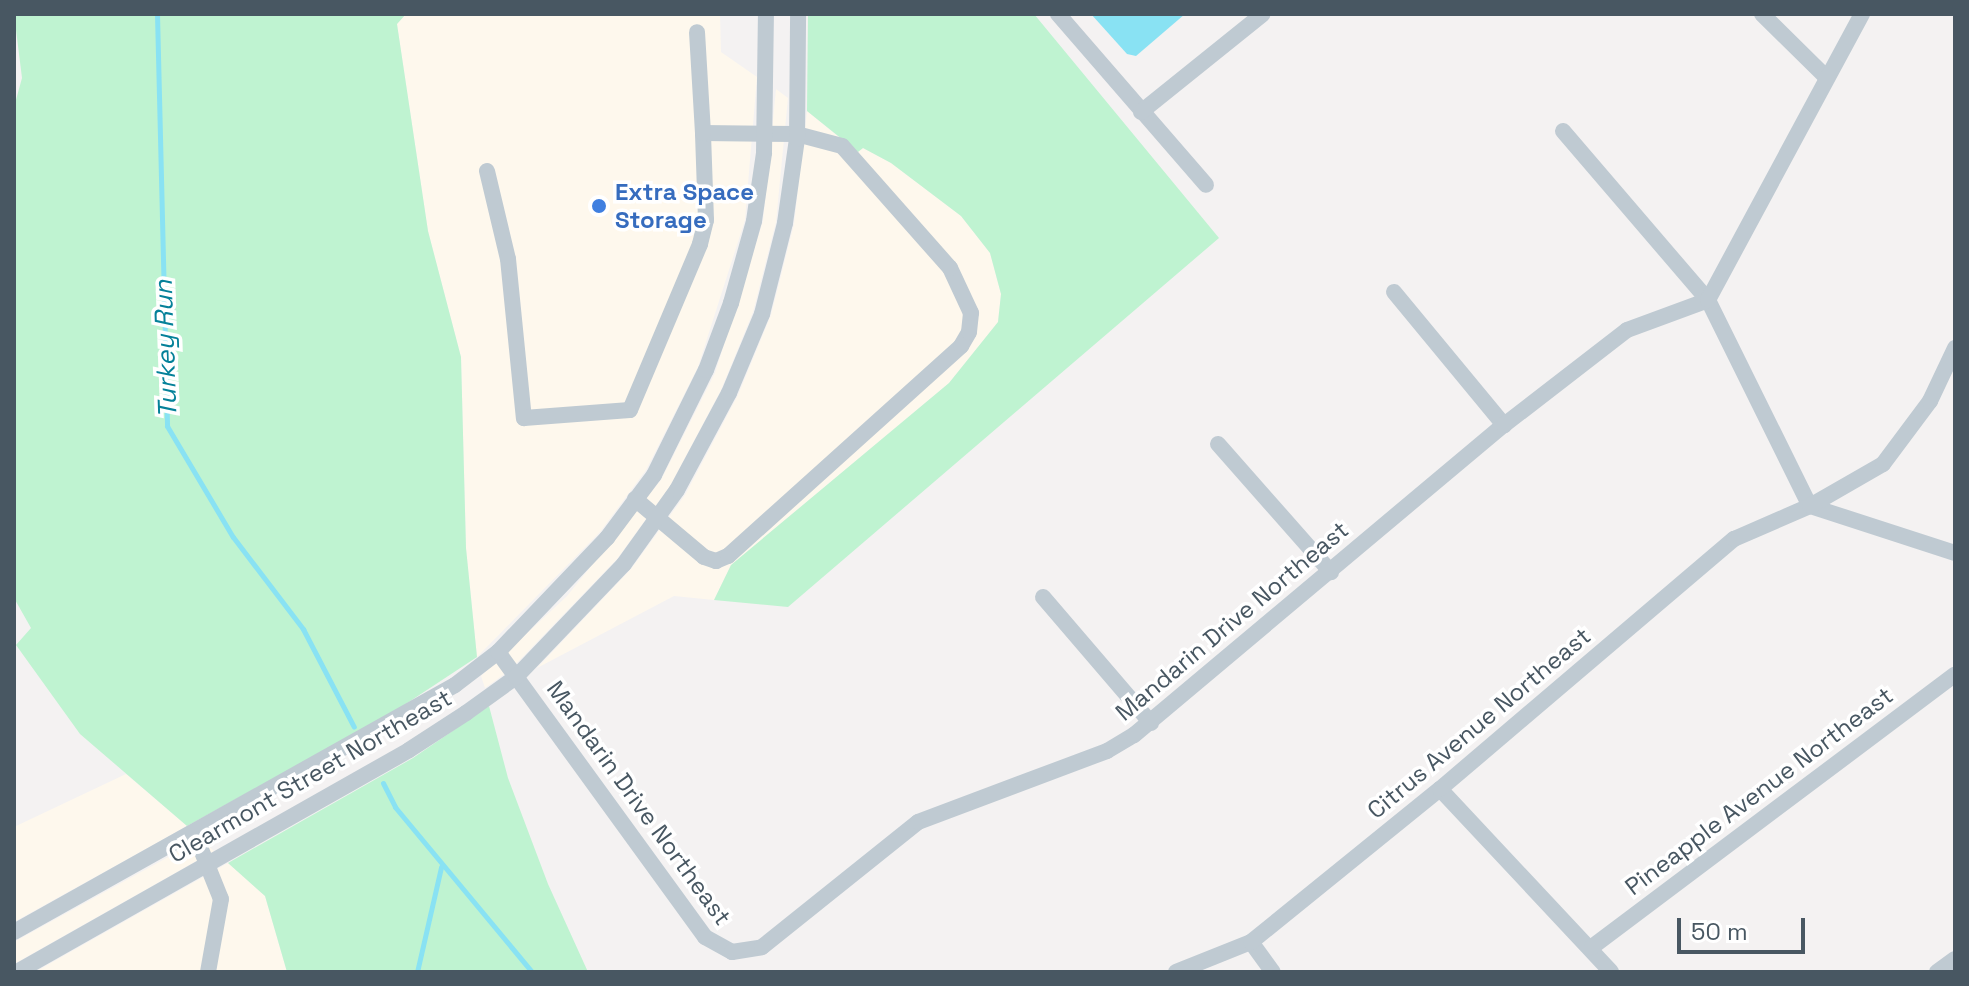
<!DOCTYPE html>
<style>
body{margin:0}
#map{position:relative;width:1969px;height:986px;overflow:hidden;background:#f4f2f2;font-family:"Space Grotesk",sans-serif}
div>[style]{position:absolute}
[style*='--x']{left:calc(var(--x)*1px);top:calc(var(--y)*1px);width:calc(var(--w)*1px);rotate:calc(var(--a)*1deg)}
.commercial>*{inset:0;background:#fef8ed}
.green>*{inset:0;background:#bff3d1}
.water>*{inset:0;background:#89e2f3}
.stream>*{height:5px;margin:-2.5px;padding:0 2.5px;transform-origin:2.5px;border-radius:2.5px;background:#89e2f3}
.minor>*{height:16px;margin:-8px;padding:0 8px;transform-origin:8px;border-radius:8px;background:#bfcad2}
.dots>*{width:22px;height:22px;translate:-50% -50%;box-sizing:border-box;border:4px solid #fff;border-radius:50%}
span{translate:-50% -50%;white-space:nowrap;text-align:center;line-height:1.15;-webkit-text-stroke:7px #fff;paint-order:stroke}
.shop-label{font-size:24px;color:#366cbe;font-weight:700}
.left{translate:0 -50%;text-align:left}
.street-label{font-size:24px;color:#485762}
.water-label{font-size:26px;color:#048199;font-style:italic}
.frame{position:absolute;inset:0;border:16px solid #485762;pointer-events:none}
.scale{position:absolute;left:1677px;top:918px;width:128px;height:36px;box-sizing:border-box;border:4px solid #485762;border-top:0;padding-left:10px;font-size:24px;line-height:28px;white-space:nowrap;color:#485762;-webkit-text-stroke:6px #fff;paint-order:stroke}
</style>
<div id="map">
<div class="commercial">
<i style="clip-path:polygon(406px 14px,720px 14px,721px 52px,757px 77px,745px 220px,698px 367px,646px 470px,600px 532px,477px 657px,466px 548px,461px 357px,428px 231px,397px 24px)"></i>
<i style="clip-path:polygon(776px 89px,788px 98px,776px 222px,753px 312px,721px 390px,670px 486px,617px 559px,510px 670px,485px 688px,481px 676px,567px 596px,661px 480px,715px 373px,763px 221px)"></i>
<i style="clip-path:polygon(807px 111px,857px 152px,863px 148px,891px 163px,961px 216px,990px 253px,1001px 294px,998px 322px,949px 383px,731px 565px,714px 600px,674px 596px,537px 668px,631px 569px,685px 495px,738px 395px,771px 315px,794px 224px)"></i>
<i style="clip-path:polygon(126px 774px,187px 826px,14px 922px,14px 827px)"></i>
<i style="clip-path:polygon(201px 839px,214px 851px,14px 964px,14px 942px)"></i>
<i style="clip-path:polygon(228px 863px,265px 896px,287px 972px,35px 972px)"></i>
</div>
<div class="green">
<i style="clip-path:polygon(14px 14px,406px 14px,397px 24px,428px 231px,461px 357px,466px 548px,477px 657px,389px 715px,187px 826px,80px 734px,16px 645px,31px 628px,14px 598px,14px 107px,22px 78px)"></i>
<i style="clip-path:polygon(808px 14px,1034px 14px,1219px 238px,788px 607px,714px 600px,731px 565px,949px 383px,998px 322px,1001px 294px,990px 253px,961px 216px,891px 163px,863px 148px,858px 152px,807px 111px)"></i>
<i style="clip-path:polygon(489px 706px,508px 778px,548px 884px,588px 972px,287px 972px,265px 896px,228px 863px,413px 758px)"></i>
</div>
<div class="water">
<i style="clip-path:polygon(1091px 14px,1185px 14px,1136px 56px,1127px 54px)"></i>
</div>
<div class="stream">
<i style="--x:157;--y:14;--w:412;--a:88.6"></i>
<i style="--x:167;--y:426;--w:129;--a:59.3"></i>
<i style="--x:233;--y:537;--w:116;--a:52.7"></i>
<i style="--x:303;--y:629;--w:110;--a:62.5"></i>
<i style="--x:383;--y:783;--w:27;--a:63"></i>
<i style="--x:395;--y:807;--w:214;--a:50.3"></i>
<i style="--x:417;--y:972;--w:108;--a:-77.1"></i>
</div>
<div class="minor">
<i style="--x:1058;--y:14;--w:226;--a:49.1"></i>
<i style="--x:1762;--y:14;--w:91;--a:44.6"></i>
<i style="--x:1141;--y:112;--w:156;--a:-38.8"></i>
<i style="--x:1563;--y:131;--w:223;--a:49.4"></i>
<i style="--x:1708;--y:300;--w:230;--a:63.7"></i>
<i style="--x:1810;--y:506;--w:152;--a:18"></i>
<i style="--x:487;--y:171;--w:90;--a:76.6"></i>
<i style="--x:508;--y:259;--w:160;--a:84.3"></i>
<i style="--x:524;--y:418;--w:106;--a:-4.3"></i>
<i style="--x:630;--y:410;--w:180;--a:-67.1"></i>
<i style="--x:700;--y:244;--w:25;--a:-76"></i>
<i style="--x:706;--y:220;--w:87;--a:-92"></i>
<i style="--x:1394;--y:292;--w:173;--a:50.4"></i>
<i style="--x:1218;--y:444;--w:171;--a:48.6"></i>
<i style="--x:635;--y:499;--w:90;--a:40"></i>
<i style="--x:704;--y:557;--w:13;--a:18"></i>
<i style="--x:716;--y:561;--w:13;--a:-23"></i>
<i style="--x:728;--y:556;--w:314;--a:-42"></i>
<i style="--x:961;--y:346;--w:16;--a:-60"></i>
<i style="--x:969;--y:332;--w:19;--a:-84"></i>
<i style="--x:971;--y:313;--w:50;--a:-115"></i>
<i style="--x:950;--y:268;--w:163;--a:-131.5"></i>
<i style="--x:842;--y:146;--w:47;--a:-165.1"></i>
<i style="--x:797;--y:134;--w:94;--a:-179.4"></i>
<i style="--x:703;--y:133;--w:101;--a:-93.4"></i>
<i style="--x:1043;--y:597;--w:166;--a:49.4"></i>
<i style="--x:498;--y:652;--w:352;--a:54"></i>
<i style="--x:705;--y:937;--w:31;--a:29"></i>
<i style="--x:732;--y:952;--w:30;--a:-9"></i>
<i style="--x:762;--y:947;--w:200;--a:-38.7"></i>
<i style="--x:918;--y:822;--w:202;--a:-20.6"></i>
<i style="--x:1107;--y:751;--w:31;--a:-31"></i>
<i style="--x:1134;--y:735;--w:483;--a:-40"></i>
<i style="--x:1504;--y:425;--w:155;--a:-37.7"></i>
<i style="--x:1627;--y:330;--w:86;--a:-20.3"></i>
<i style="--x:1708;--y:300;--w:325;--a:-61.7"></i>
<i style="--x:1440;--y:789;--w:250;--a:46.9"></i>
<i style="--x:194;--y:832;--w:72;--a:68.1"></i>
<i style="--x:221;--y:899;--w:74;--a:100.1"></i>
<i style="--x:14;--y:932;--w:505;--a:-29.25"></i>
<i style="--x:455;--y:685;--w:54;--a:-37.5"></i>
<i style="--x:498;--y:652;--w:158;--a:-46.3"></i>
<i style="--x:607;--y:538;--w:79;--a:-53.3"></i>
<i style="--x:654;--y:475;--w:117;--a:-63.7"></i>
<i style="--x:706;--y:370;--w:72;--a:-69.5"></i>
<i style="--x:731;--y:303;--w:85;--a:-74.3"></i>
<i style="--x:754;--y:221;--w:69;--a:-81.6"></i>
<i style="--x:764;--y:153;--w:139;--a:-89.2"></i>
<i style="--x:1251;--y:942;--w:37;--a:54"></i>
<i style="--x:1592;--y:947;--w:454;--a:-36.9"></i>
<i style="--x:17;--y:972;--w:450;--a:-29.5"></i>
<i style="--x:409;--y:750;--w:68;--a:-33"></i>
<i style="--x:466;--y:713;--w:62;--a:-35.8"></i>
<i style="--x:516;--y:677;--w:156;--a:-46.3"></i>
<i style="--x:624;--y:564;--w:91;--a:-54.4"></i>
<i style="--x:677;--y:490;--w:110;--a:-61.8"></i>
<i style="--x:729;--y:393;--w:86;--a:-67.3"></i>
<i style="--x:762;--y:314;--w:94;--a:-75.8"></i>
<i style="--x:785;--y:223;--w:85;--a:-81.9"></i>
<i style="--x:797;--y:139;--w:125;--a:-89.5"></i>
<i style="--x:1176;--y:972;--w:81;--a:-21.8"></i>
<i style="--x:1251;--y:942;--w:243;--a:-39"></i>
<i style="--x:1440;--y:789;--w:386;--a:-40.4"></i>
<i style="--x:1734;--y:539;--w:83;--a:-23.5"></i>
<i style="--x:1810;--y:506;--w:84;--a:-29.9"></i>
<i style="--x:1883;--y:464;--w:79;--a:-53.3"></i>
<i style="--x:1930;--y:401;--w:59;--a:-64.7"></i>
<i style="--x:1937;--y:972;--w:22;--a:-36"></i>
</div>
<div class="dots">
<i style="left:599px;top:206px;background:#3f7fe0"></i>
</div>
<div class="shop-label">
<span class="left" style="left:615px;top:206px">Extra Space<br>Storage</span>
</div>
<div class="street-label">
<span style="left:1232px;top:621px;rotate:-40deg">Mandarin Drive Northeast</span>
<span style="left:1479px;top:723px;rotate:-40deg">Citrus Avenue Northeast</span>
<span style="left:310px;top:776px;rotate:-30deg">Clearmont Street Northeast</span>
<span style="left:1759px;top:791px;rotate:-37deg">Pineapple Avenue Northeast</span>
<span style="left:639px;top:803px;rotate:54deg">Mandarin Drive Northeast</span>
</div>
<div class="water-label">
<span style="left:166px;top:349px;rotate:-92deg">Turkey Run</span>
</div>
<div class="frame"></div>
<div class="scale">50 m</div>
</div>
